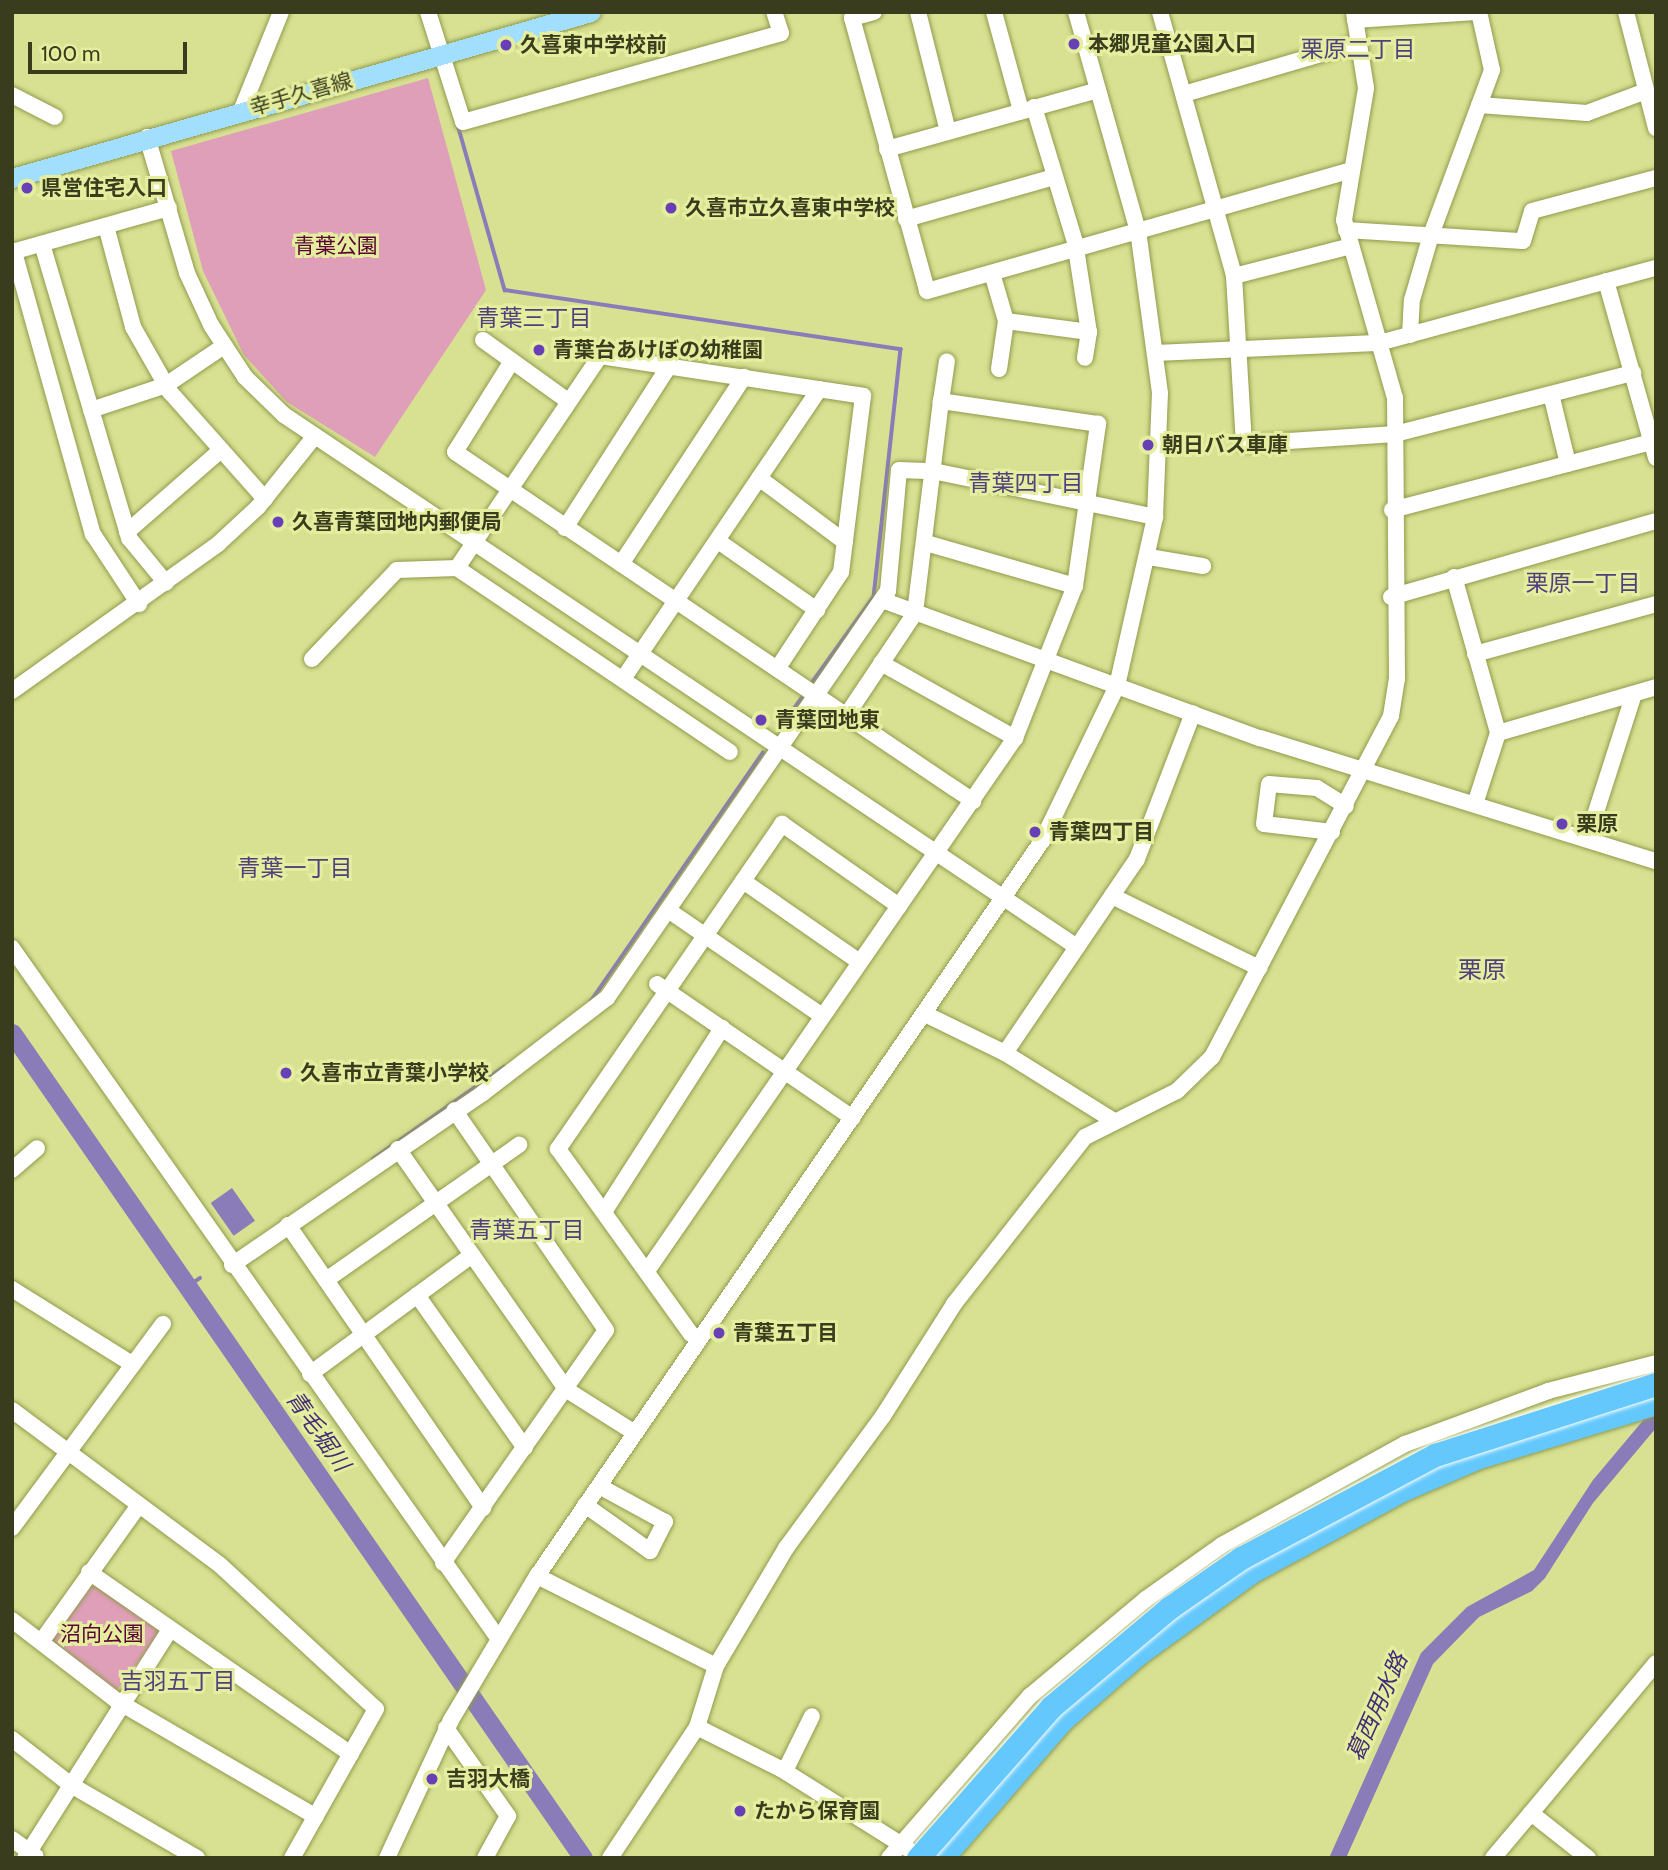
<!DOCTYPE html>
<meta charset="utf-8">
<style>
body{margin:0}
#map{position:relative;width:1668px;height:1870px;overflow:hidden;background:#d8e192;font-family:Cabin,"Noto Sans JP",sans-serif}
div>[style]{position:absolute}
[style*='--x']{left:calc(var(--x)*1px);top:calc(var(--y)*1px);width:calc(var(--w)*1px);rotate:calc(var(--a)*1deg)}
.green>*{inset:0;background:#df9fb8;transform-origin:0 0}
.water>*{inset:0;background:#8a7cb9;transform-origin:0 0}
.stream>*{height:3.5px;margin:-1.75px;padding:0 1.75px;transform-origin:1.75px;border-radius:1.75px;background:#8a7cb9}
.river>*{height:19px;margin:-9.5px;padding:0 9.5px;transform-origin:9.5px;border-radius:9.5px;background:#8a7cb9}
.roads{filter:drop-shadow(0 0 2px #929a4d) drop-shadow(0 0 2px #929a4d)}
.minor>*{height:16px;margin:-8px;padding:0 8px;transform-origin:8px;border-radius:8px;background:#fff}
.major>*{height:19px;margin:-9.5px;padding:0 9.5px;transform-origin:9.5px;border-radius:9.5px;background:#a2defe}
.highway>*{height:23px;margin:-11.5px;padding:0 11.5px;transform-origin:11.5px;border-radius:11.5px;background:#64c8fd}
.bridges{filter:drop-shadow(0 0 2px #fff) drop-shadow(0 0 2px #fff)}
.highway-bridge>*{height:23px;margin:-11.5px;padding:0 11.5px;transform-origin:11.5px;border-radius:11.5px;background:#64c8fd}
.dots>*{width:19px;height:19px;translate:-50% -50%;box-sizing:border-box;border:4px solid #e5ee9f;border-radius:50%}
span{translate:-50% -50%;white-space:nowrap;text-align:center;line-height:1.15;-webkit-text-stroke:6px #e5ee9f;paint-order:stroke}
.poi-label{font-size:21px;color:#3a3d1d;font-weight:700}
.left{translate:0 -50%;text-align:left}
.street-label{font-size:21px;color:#3a3d1d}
.park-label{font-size:21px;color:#580333}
.neighbourhood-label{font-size:23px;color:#51407d}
.water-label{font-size:23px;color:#432c76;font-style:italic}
.quarter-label{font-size:24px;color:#51407d}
.frame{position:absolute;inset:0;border:14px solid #3a3d1d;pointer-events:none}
.scale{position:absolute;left:28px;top:42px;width:159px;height:32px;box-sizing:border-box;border:4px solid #3a3d1d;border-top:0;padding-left:9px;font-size:21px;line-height:24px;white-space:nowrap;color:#3a3d1d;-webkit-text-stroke:5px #e5ee9f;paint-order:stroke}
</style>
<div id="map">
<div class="green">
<i style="clip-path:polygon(428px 78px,486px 290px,375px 457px,287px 402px,244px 355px,203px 271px,171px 151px)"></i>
<i style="left:94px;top:1581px;width:84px;height:76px;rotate:37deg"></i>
</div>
<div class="water">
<i style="left:232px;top:1188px;width:40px;height:26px;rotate:55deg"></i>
<i style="clip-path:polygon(1656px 1405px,1656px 1428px,1593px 1503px,1545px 1578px,1532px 1591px,1479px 1617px,1433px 1664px,1346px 1858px,1329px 1858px,1421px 1653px,1467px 1607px,1534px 1570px,1593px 1480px)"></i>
</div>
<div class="stream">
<i style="--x:458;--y:125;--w:172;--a:74.1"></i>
<i style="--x:505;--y:290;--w:400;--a:8.5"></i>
<i style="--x:901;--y:349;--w:249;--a:96.2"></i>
<i style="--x:874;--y:597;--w:110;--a:125.7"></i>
<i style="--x:780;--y:728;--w:44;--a:-54.2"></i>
<i style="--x:591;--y:1001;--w:302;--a:-55.3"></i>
<i style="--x:373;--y:1159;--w:160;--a:-35.1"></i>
<i style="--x:190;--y:1285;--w:12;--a:-35"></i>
</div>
<div class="river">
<i style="--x:12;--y:1033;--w:1003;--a:55.31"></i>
</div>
<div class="roads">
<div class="minor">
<i style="--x:428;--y:12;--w:115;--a:72.3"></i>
<i style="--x:463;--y:122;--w:330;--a:-15.6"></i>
<i style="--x:781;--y:33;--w:22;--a:-108"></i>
<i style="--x:874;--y:12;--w:23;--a:165"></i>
<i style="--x:852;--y:18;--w:283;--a:74.6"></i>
<i style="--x:927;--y:291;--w:441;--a:-15.9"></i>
<i style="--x:918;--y:12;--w:123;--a:75.9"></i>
<i style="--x:994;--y:12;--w:103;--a:74.7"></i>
<i style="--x:1160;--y:12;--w:274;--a:74.3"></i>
<i style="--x:1234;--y:276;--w:168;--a:86.6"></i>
<i style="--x:1244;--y:444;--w:151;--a:-3.8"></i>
<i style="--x:1395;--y:434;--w:246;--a:-14.4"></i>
<i style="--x:1626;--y:12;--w:120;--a:75.5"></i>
<i style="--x:1355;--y:20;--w:120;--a:-3.8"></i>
<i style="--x:1184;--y:94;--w:181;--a:-16.3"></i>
<i style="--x:12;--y:95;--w:48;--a:27.1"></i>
<i style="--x:1479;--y:105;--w:108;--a:4.2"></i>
<i style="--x:1587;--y:113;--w:63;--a:-20.4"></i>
<i style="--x:1034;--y:107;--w:141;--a:73.1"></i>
<i style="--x:1075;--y:242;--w:91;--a:81.2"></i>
<i style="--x:1089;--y:332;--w:26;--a:99"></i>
<i style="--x:241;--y:111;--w:107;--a:-68"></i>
<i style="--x:147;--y:137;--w:142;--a:73.6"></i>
<i style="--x:187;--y:273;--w:57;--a:65.2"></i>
<i style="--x:211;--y:325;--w:62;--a:56.8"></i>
<i style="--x:245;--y:377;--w:54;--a:44.3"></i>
<i style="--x:284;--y:415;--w:955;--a:33.86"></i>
<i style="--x:887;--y:149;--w:219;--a:-15.6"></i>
<i style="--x:906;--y:219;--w:154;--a:-15.8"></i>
<i style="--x:106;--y:226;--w:105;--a:75"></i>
<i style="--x:133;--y:327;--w:75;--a:60.4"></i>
<i style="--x:170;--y:392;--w:143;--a:48.4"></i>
<i style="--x:1346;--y:230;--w:177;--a:3.6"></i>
<i style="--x:1523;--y:241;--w:31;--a:-73"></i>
<i style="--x:1532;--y:211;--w:128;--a:-14.9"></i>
<i style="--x:42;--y:244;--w:307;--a:73.5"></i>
<i style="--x:129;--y:538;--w:58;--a:50.6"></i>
<i style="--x:12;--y:252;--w:163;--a:-15.7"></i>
<i style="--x:14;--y:252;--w:293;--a:74.4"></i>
<i style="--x:93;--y:534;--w:84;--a:56.7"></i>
<i style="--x:992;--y:273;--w:50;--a:73.7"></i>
<i style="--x:1006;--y:321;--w:84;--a:7.5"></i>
<i style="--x:1234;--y:276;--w:121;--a:-14.4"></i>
<i style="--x:1606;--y:281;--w:184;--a:74.2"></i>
<i style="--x:1410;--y:335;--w:35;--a:-87"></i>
<i style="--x:1412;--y:300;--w:68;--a:-73.7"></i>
<i style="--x:1431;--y:235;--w:176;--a:-69.7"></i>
<i style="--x:1492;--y:70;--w:59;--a:-102.6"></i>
<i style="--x:483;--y:340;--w:105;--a:35.7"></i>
<i style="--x:1158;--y:353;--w:221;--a:-2.6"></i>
<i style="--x:1379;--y:343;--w:287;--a:-15.2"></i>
<i style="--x:512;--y:361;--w:107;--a:122.1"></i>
<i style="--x:455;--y:452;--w:625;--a:33.97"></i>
<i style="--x:999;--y:369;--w:49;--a:-81.7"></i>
<i style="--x:1551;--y:394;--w:72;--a:76.3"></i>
<i style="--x:941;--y:401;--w:40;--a:-81.5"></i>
<i style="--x:91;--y:410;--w:79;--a:-18.4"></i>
<i style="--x:166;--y:385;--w:70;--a:-33.9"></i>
<i style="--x:759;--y:478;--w:107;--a:36.7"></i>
<i style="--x:1392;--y:510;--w:268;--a:-14.7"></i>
<i style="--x:565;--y:528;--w:193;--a:-57.3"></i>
<i style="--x:127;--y:532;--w:125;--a:-41.1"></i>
<i style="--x:718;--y:541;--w:121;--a:34.9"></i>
<i style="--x:926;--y:543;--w:155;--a:16.1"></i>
<i style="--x:1149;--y:557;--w:55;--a:9.5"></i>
<i style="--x:621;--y:564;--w:224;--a:-56.7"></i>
<i style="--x:457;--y:568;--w:329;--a:34"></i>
<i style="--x:1454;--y:577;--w:162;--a:74.2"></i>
<i style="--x:1498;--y:733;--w:75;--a:107.9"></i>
<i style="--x:1391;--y:597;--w:276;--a:-16"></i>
<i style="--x:882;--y:600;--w:402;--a:20.1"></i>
<i style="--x:1260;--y:738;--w:415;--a:17.3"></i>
<i style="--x:1475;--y:654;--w:188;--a:-15.4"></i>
<i style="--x:312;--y:659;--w:123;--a:-46.3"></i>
<i style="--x:397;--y:570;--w:60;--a:-1.9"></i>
<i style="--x:457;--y:568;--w:256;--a:-56"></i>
<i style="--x:600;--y:356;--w:266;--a:8.6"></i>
<i style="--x:863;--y:396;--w:177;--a:97.1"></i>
<i style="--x:841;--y:572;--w:116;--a:123.4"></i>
<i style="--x:881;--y:663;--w:154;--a:29.2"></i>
<i style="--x:623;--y:679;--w:350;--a:-55.9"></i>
<i style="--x:12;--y:691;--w:253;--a:-35.5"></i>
<i style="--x:218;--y:544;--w:54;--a:-42.8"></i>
<i style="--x:258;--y:507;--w:90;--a:-51.3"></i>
<i style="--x:1498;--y:733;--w:165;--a:-16.2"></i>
<i style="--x:1332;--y:832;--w:68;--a:-173.3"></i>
<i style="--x:1264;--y:824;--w:40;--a:-82.9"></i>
<i style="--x:1269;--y:784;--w:48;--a:4.8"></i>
<i style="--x:1317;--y:788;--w:34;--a:32"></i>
<i style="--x:1588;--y:837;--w:150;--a:-72.2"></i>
<i style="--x:743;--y:881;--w:140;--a:34.8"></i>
<i style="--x:1112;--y:896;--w:164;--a:26.1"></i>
<i style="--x:668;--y:910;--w:187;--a:34.5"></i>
<i style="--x:12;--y:948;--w:844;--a:54.84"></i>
<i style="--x:657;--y:984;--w:237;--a:34.4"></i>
<i style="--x:925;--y:1014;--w:89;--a:26"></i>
<i style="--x:1005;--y:1053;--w:128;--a:32"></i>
<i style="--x:1005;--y:1053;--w:235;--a:-55.8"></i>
<i style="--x:1137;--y:859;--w:156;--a:-69"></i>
<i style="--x:398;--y:1149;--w:294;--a:55"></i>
<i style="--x:567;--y:1390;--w:80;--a:32.3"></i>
<i style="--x:12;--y:1170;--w:33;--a:-41"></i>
<i style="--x:604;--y:1212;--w:219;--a:-57.3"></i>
<i style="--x:288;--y:1225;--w:344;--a:55.4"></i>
<i style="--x:232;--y:1265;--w:304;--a:-34.4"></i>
<i style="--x:483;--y:1093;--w:156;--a:-37.5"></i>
<i style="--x:607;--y:998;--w:495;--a:-55.4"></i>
<i style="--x:888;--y:591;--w:121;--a:-84.8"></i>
<i style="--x:899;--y:470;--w:34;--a:2"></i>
<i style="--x:933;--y:471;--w:227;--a:11.7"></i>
<i style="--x:647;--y:1271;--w:648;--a:-55.38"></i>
<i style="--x:1015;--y:738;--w:163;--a:-68.5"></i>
<i style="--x:1075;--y:586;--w:164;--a:-81.9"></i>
<i style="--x:1098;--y:424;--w:159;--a:-171.7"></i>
<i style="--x:941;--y:401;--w:214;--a:97"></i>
<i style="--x:915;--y:613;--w:124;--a:123.8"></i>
<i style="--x:326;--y:1280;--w:236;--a:-35"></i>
<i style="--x:12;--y:1289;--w:142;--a:32"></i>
<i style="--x:417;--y:1295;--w:187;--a:54.8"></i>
<i style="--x:691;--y:1334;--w:228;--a:-125.7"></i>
<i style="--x:558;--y:1149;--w:395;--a:-55.4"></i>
<i style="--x:782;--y:824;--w:143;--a:35"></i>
<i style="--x:310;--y:1374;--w:201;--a:-36.3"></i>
<i style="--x:12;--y:1410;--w:259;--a:36.7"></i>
<i style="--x:220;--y:1565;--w:212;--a:42.7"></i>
<i style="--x:376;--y:1709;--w:171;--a:119.4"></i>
<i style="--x:585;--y:1505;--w:80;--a:35.3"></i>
<i style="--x:650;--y:1551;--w:33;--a:-63"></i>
<i style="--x:665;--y:1522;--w:75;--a:-151.4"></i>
<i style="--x:12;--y:1528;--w:254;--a:-53.5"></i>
<i style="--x:443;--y:1563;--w:284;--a:-55"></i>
<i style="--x:606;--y:1330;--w:267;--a:-124.6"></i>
<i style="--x:89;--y:1572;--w:319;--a:34.8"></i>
<i style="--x:537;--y:1576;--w:200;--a:26.7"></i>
<i style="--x:12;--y:1620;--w:133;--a:37.6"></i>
<i style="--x:117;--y:1701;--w:230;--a:30.2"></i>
<i style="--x:41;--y:1642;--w:168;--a:-54.4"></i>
<i style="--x:697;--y:1727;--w:94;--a:26.6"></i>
<i style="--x:781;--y:1769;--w:149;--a:32.1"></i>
<i style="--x:446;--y:1728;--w:108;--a:54.8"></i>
<i style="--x:508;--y:1816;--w:48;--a:118.7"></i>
<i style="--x:12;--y:1739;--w:75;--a:37.9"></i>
<i style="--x:71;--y:1785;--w:146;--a:30.1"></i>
<i style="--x:785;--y:1771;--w:61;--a:-63.9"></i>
<i style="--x:1531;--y:1813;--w:195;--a:-50.2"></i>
<i style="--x:12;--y:1839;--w:29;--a:36"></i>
<i style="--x:25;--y:1858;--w:269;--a:-57.6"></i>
<i style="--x:387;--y:1858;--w:152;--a:-65.1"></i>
<i style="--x:451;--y:1720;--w:168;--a:-59.2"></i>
<i style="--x:537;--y:1576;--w:892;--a:-55.51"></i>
<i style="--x:1042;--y:841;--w:172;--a:-64.2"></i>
<i style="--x:1117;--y:686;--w:173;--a:-77.3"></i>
<i style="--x:1155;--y:517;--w:124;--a:-87.7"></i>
<i style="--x:1160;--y:393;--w:163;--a:-97.7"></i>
<i style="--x:1138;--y:231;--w:228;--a:-105.8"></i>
<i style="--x:610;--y:1858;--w:157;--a:-56.4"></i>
<i style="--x:697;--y:1727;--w:64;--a:-72.7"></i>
<i style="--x:716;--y:1666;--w:137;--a:-59.3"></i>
<i style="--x:786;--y:1548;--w:164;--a:-53.7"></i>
<i style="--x:883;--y:1416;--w:133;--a:-57.6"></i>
<i style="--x:954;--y:1304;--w:212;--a:-51.9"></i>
<i style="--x:1085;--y:1137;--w:103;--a:-26.6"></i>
<i style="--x:1177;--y:1091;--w:49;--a:-44.2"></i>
<i style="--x:1212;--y:1057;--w:385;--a:-62.3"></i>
<i style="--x:1391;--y:716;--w:37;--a:-81"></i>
<i style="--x:1397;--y:679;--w:281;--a:-90.4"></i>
<i style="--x:1395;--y:398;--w:185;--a:-106"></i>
<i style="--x:1344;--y:220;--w:134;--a:-80.5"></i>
<i style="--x:1366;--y:88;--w:77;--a:-99"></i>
<i style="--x:889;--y:1858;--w:215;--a:-49"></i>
<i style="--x:1030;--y:1696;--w:151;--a:-39.9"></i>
<i style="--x:1146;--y:1599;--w:93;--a:-35.4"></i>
<i style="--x:1222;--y:1545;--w:209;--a:-28.9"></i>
<i style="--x:1405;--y:1444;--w:153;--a:-20.3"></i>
<i style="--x:1548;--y:1391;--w:112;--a:-14.5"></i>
<i style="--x:1493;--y:1858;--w:59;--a:-49.8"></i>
<i style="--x:1531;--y:1813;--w:73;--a:38.3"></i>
</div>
<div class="major">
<i style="--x:12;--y:178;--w:602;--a:-16"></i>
</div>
<div class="highway">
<i style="--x:942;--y:1858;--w:184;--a:-49"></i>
<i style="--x:1063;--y:1719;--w:101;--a:-41"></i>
<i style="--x:1139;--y:1653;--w:138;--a:-35.9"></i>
<i style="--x:1251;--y:1572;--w:172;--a:-28.5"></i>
<i style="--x:1402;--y:1490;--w:81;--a:-23.4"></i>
<i style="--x:1476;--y:1458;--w:188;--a:-17"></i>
</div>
</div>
<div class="bridges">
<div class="highway-bridge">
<i style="--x:918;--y:1858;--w:201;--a:-48.6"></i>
<i style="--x:1051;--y:1707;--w:154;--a:-40"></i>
<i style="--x:1169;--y:1608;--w:88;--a:-34.8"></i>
<i style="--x:1241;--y:1558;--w:220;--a:-28"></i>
<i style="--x:1435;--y:1455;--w:232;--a:-17.8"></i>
</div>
</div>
<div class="dots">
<i style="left:1074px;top:44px;background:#673fb7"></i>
<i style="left:506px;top:45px;background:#673fb7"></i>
<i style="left:27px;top:188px;background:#673fb7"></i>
<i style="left:671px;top:208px;background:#673fb7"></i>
<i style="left:539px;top:350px;background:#673fb7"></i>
<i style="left:1148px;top:445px;background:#673fb7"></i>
<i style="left:278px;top:522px;background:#673fb7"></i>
<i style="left:761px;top:720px;background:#673fb7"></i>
<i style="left:1562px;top:824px;background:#673fb7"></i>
<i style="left:1035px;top:832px;background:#673fb7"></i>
<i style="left:286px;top:1073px;background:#673fb7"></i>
<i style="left:719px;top:1333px;background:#673fb7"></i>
<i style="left:432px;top:1779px;background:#673fb7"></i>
<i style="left:740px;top:1811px;background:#673fb7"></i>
</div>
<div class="poi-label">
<span class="left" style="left:1088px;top:44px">本郷児童公園入口</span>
<span class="left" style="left:520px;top:45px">久喜東中学校前</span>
<span class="left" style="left:41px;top:188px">県営住宅入口</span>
<span class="left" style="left:685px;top:208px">久喜市立久喜東中学校</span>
<span class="left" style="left:553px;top:350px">青葉台あけぼの幼稚園</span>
<span class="left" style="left:1162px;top:445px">朝日バス車庫</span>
<span class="left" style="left:292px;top:522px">久喜青葉団地内郵便局</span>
<span class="left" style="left:775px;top:720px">青葉団地東</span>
<span class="left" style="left:1576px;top:824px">栗原</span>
<span class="left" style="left:1049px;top:832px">青葉四丁目</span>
<span class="left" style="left:300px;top:1073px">久喜市立青葉小学校</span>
<span class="left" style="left:733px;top:1333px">青葉五丁目</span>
<span class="left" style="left:446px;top:1779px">吉羽大橋</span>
<span class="left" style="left:754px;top:1811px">たから保育園</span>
</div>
<div class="street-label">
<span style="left:301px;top:94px;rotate:-16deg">幸手久喜線</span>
</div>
<div class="park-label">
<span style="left:336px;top:246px">青葉公園</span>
<span style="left:102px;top:1634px">沼向公園</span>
</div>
<div class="neighbourhood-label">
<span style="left:1358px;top:49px">栗原二丁目</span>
<span style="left:534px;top:318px">青葉三丁目</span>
<span style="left:1026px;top:483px">青葉四丁目</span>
<span style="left:1583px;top:583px">栗原一丁目</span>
<span style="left:295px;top:868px">青葉一丁目</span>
<span style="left:527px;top:1230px">青葉五丁目</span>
<span style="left:178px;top:1681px">吉羽五丁目</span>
</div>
<div class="water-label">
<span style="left:318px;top:1431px;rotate:55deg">青毛堀川</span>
<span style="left:1377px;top:1707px;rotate:-66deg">葛西用水路</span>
</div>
<div class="quarter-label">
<span style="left:1482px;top:970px">栗原</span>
</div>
<div class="frame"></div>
<div class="scale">100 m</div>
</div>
